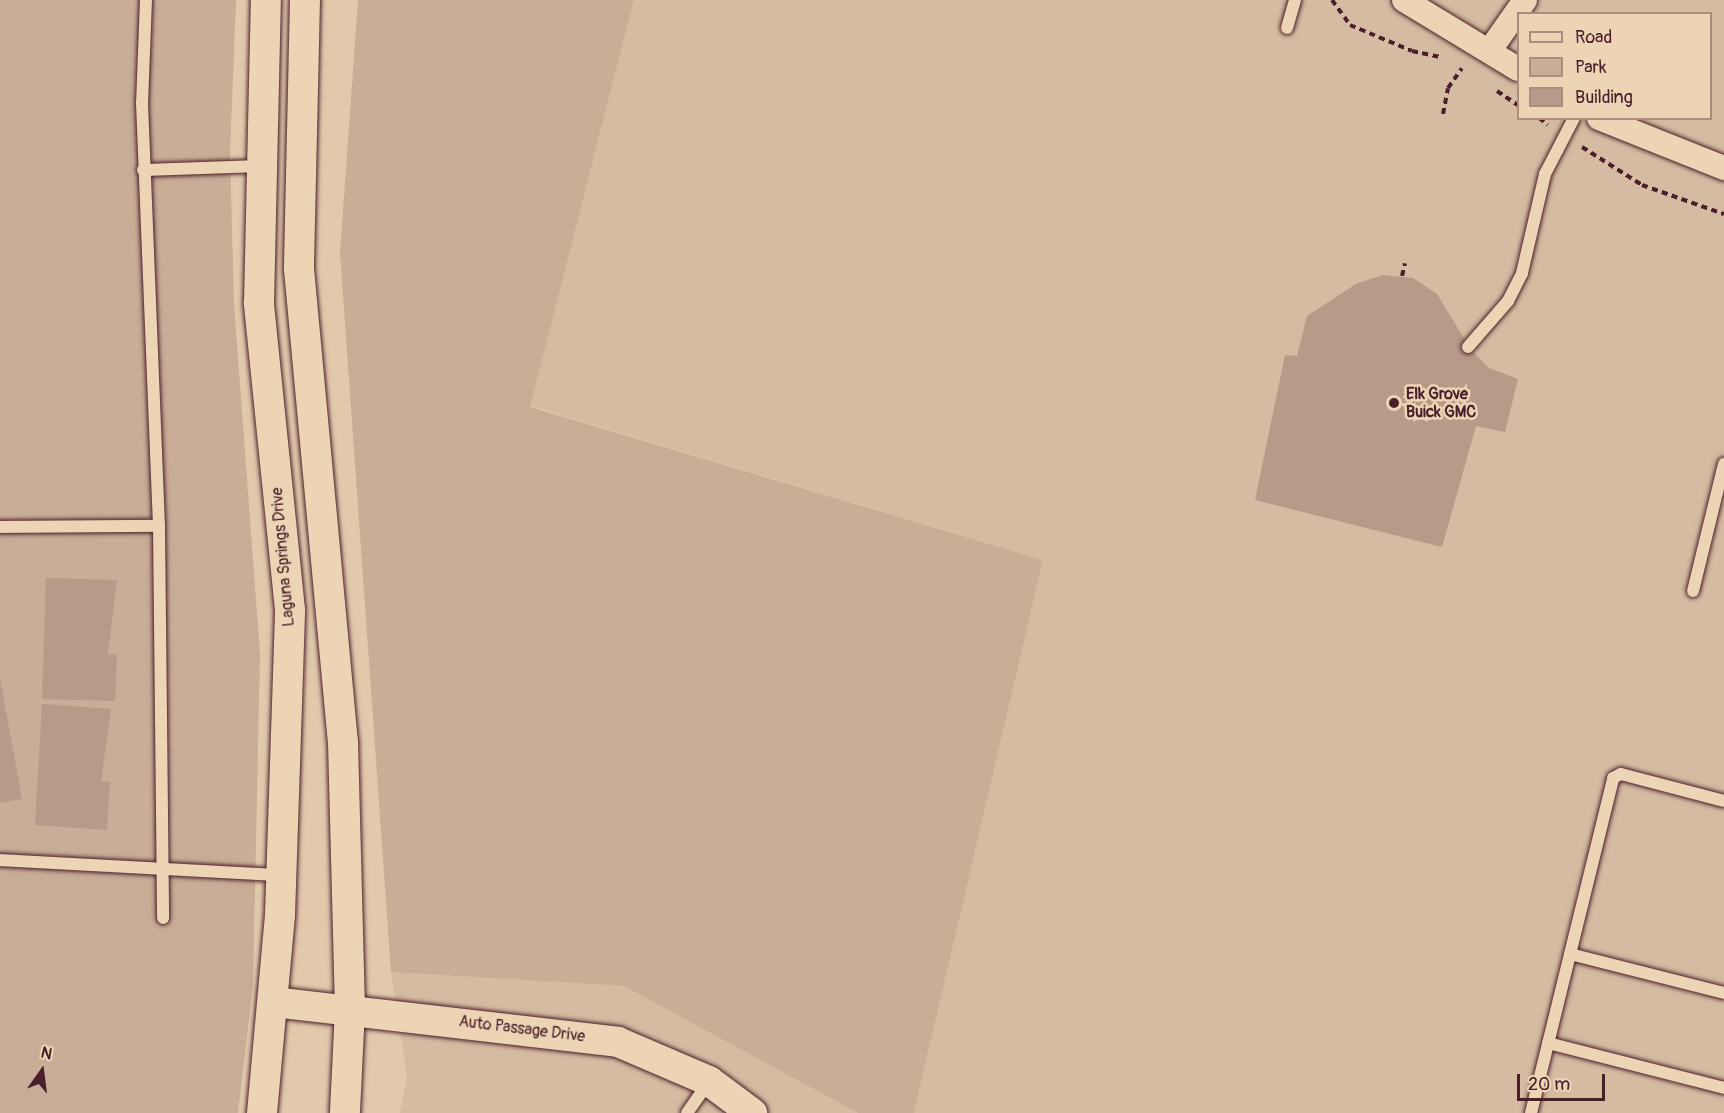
<!DOCTYPE html>
<style>
body{margin:0}
#map{position:relative;width:1724px;height:1113px;overflow:hidden;background:#e2c9ac;font-family:Pangolin,sans-serif}
div>[style]{position:absolute}
[style*='--x']{left:calc(var(--x)*1px);top:calc(var(--y)*1px);width:calc(var(--w)*1px);rotate:calc(var(--a)*1deg)}
.built>*{inset:0;background:#d5bba1}
.green>*{inset:0;background:#c9ad96}
.building>*{inset:0;background:#b89a88}
.path>*{height:4px;margin-top:-2px;transform-origin:0;background:repeating-linear-gradient(90deg,#4a1f2b 0 6px,transparent 0 10.5px)}
.roads{filter:drop-shadow(0 0 2px #4a1f2b) drop-shadow(0 0 2px #4a1f2b)}
.service>*{height:12px;margin:-6px;padding:0 6px;transform-origin:6px;border-radius:6px;background:#ecd4b4}
.minor>*{height:24px;margin:-12px;padding:0 12px;transform-origin:12px;border-radius:12px;background:#ecd4b4}
.tertiary>*{height:30px;margin:-15px;padding:0 15px;transform-origin:15px;border-radius:15px;background:#ecd4b4}
.dots>*{width:16px;height:16px;translate:-50% -50%;box-sizing:border-box;border:3px solid #ecd4b4;border-radius:50%}
span{translate:-50% -50%;white-space:nowrap;text-align:center;line-height:1.15;-webkit-text-stroke:5px #ecd4b4;paint-order:stroke}
.poi-label{font-size:16px;color:#4a1f2b;font-weight:700}
.left{translate:0 -50%;text-align:left}
.street-label{font-size:16px;color:#4a1f2b}
.legend{position:absolute;left:1517px;top:12px;width:195px;height:108px;box-sizing:border-box;background:#ecd4b4;border:2px solid #ab8c7d;margin:0;padding:8px 10px;list-style:none;font-size:18px;color:#4a1f2b}
.legend li{display:flex;align-items:center;gap:12px;height:30px}
.legend b{width:30px;border:2px solid #ab8c7d}
.north{position:absolute;left:12px;top:1041px;width:60px;height:60px;-webkit-text-stroke:4px #ecd4b4;paint-order:stroke;rotate:14deg;font-size:16px;font-weight:700;line-height:24px;text-align:center;color:#4a1f2b}
.north::after{content:'';display:block;margin:auto;width:21px;height:27px;background:#4a1f2b;clip-path:polygon(50% 0,100% 100%,50% 72%,0 100%)}
.scale{position:absolute;left:1517px;top:1074px;width:88px;height:27px;box-sizing:border-box;border:3px solid #4a1f2b;border-top:0;padding-left:8px;font-size:18px;line-height:21px;white-space:nowrap;color:#4a1f2b;-webkit-text-stroke:4px #ecd4b4;paint-order:stroke}
</style>
<div id="map">
<div class="built">
<i style="clip-path:polygon(evenodd,634px 0,1724px 0,1724px 1113px,914px 1113px,1043px 560px,530px 406px,634px 0,1518px 14px,1710px 14px,1710px 118px,1518px 118px,1518px 14px)"></i>
<i style="clip-path:polygon(391px 972px,624px 986px,858px 1113px,400px 1113px,407px 1076px)"></i>
</div>
<div class="green">
<i style="clip-path:polygon(0 0,236px 0,230px 154px,234px 304px,260px 653px,253px 985px,238px 1113px,0 1113px)"></i>
<i style="clip-path:polygon(358px 0,634px 0,530px 407px,1043px 560px,914px 1113px,858px 1113px,624px 986px,391px 972px,340px 253px)"></i>
</div>
<div class="building">
<i style="clip-path:polygon(1382px 275px,1413px 278px,1437px 294px,1471px 350px,1489px 368px,1518px 379px,1505px 432px,1476px 426px,1442px 547px,1255px 500px,1285px 355px,1297px 356px,1307px 316px,1356px 284px)"></i>
<i style="clip-path:polygon(46px 578px,117px 580px,108px 654px,117px 654px,115px 701px,42px 699px)"></i>
<i style="clip-path:polygon(0 678px,22px 799px,0 803px)"></i>
<i style="clip-path:polygon(42px 704px,111px 709px,101px 781px,110px 782px,107px 830px,35px 825px)"></i>
</div>
<div class="path">
<i style="--x:1332;--y:0;--w:31;--a:54"></i>
<i style="--x:1350;--y:25;--w:67;--a:22.8"></i>
<i style="--x:1412;--y:51;--w:30;--a:12"></i>
<i style="--x:1497;--y:91;--w:25;--a:34"></i>
<i style="--x:1443;--y:114;--w:26;--a:-79"></i>
<i style="--x:1448;--y:88;--w:24;--a:-55"></i>
<i style="--x:1539;--y:118;--w:11;--a:38"></i>
<i style="--x:1582;--y:147;--w:71;--a:32.3"></i>
<i style="--x:1642;--y:185;--w:87;--a:19.5"></i>
<i style="--x:1402;--y:276;--w:13;--a:-77"></i>
</div>
<div class="roads">
<div class="service">
<i style="--x:146;--y:0;--w:103;--a:92.2"></i>
<i style="--x:142;--y:103;--w:423;--a:87.7"></i>
<i style="--x:159;--y:526;--w:392;--a:89.4"></i>
<i style="--x:1287;--y:28;--w:29;--a:-74"></i>
<i style="--x:143;--y:170;--w:119;--a:-1.9"></i>
<i style="--x:1468;--y:347;--w:61;--a:-49"></i>
<i style="--x:1508;--y:301;--w:31;--a:-63"></i>
<i style="--x:1522;--y:273;--w:102;--a:-76.9"></i>
<i style="--x:1545;--y:174;--w:63;--a:-62.6"></i>
<i style="--x:0;--y:527;--w:159;--a:-0.4"></i>
<i style="--x:1693;--y:591;--w:131;--a:-76.3"></i>
<i style="--x:0;--y:860;--w:280;--a:3.1"></i>
<i style="--x:1570;--y:954;--w:159;--a:14.2"></i>
<i style="--x:1548;--y:1043;--w:182;--a:14.3"></i>
<i style="--x:687;--y:1113;--w:38;--a:-55"></i>
<i style="--x:1531;--y:1113;--w:345;--a:-76.2"></i>
<i style="--x:1613;--y:778;--w:9;--a:-27"></i>
<i style="--x:1621;--y:774;--w:106;--a:14.7"></i>
</div>
<div class="minor">
<i style="--x:1404;--y:0;--w:133;--a:31.2"></i>
<i style="--x:1490;--y:50;--w:61;--a:-55"></i>
<i style="--x:1599;--y:118;--w:135;--a:21.8"></i>
</div>
<div class="tertiary">
<i style="--x:305;--y:0;--w:269;--a:91.3"></i>
<i style="--x:299;--y:269;--w:475;--a:84.7"></i>
<i style="--x:343;--y:742;--w:267;--a:88.5"></i>
<i style="--x:350;--y:1009;--w:104;--a:92.8"></i>
<i style="--x:274;--y:1002;--w:346;--a:6.6"></i>
<i style="--x:618;--y:1042;--w:99;--a:23.2"></i>
<i style="--x:709;--y:1081;--w:54;--a:36.7"></i>
<i style="--x:262;--y:1113;--w:199;--a:-84.8"></i>
<i style="--x:280;--y:915;--w:305;--a:-88.1"></i>
<i style="--x:290;--y:610;--w:309;--a:-95.8"></i>
<i style="--x:259;--y:303;--w:303;--a:-88.7"></i>
</div>
</div>
<div class="dots">
<i style="left:1394px;top:403px;background:#4a1f2b"></i>
</div>
<div class="poi-label">
<span class="left" style="left:1406px;top:403px">Elk Grove<br>Buick GMC</span>
</div>
<div class="street-label">
<span style="left:283px;top:557px;rotate:-95deg">Laguna Springs Drive</span>
<span style="left:522px;top:1029px;rotate:7deg">Auto Passage Drive</span>
</div>
<ul class="legend">
<li><b style="height:8px;background:#ecd4b4"></b>Road</li>
<li><b style="height:16px;background:#c9ad96"></b>Park</li>
<li><b style="height:16px;background:#b89a88"></b>Building</li>
</ul>
<div class="north">N</div>
<div class="scale">20 m</div>
</div>
